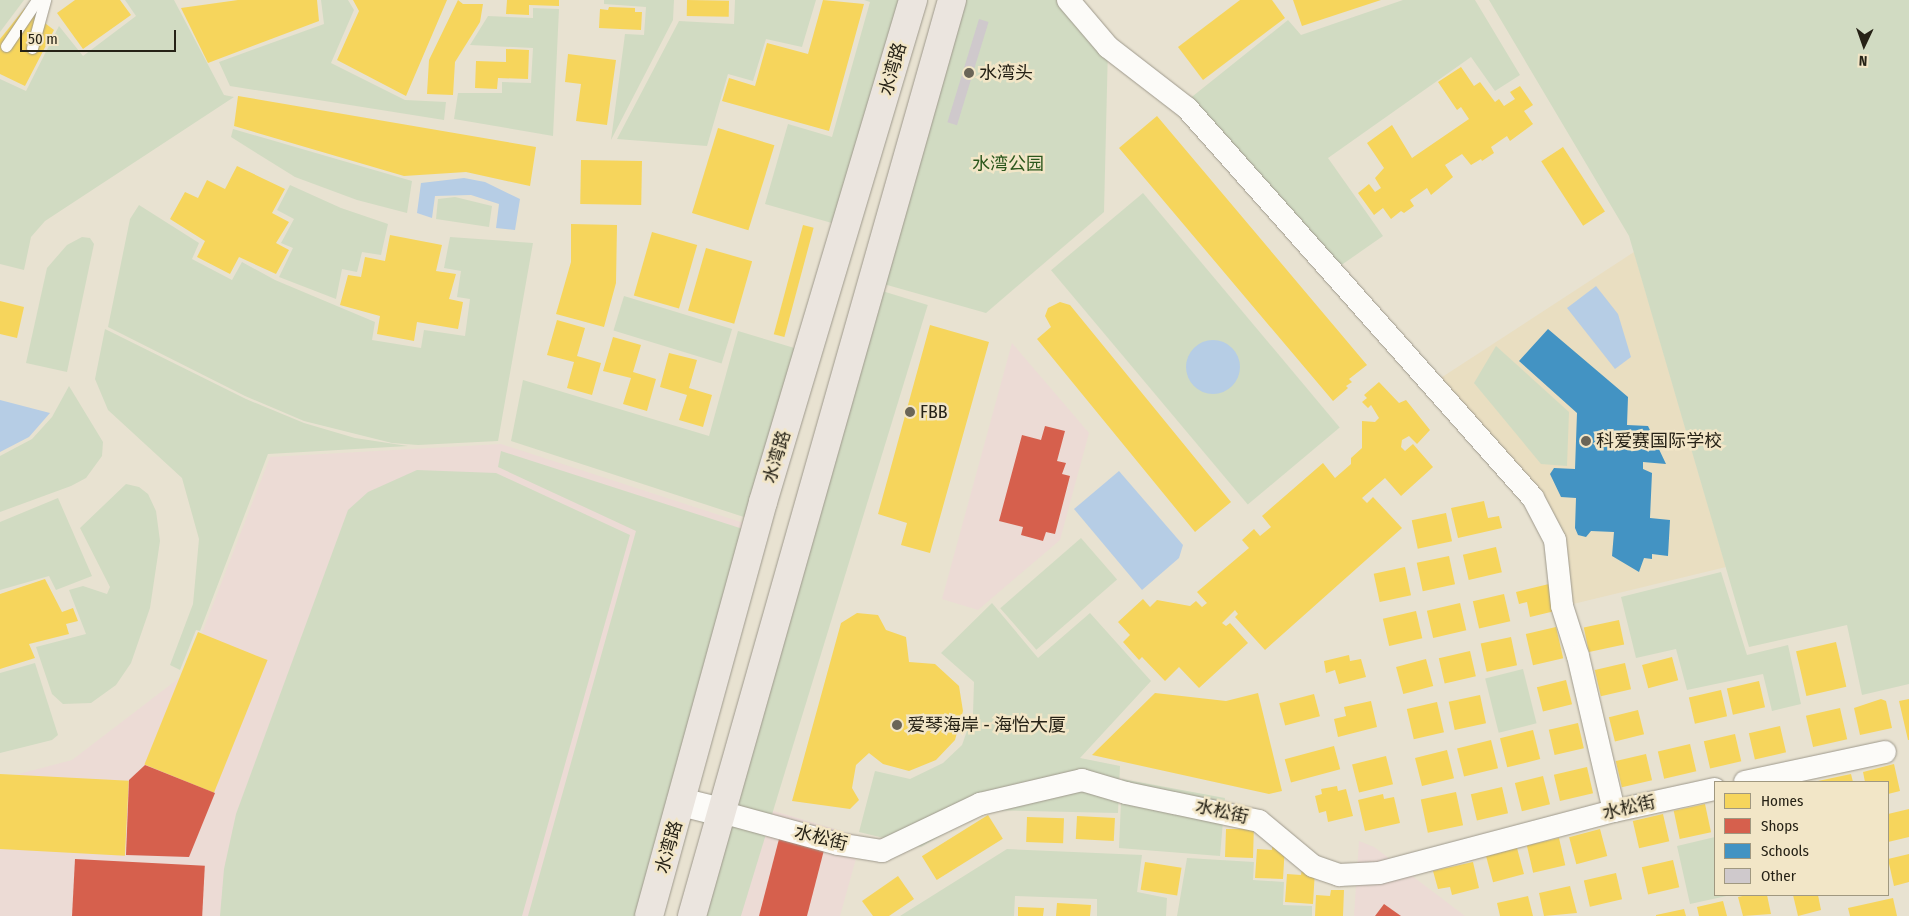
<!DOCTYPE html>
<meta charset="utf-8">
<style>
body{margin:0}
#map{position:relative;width:1909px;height:916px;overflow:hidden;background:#e8e2d1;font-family:"Fira Sans Condensed","Noto Sans SC",sans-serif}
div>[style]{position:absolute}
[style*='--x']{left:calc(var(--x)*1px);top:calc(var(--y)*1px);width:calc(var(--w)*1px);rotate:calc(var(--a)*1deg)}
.commercial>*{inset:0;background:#ecdbd5}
.built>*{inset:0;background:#e9dec1}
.green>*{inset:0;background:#d1dbc2;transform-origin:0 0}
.water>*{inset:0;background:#b6cde5}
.round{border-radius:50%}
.homes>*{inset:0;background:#f6d55c;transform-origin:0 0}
.shops>*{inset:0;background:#d6604d;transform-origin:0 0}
.schools>*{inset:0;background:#4393c3}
.building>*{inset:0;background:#cfc9cc;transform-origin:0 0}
.roads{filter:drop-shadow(0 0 1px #9e998c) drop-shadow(0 0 1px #9e998c)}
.lane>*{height:11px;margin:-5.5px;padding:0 5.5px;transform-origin:5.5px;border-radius:5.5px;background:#fcfbf8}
.street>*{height:22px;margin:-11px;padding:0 11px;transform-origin:11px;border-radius:11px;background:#fcfbf8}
.secondary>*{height:28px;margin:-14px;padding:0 14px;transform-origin:14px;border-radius:14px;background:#fcfbf8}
.primary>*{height:28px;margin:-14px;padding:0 14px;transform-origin:14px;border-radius:14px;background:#ebe5df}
.dots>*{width:14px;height:14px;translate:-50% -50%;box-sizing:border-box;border:2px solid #f2e6c7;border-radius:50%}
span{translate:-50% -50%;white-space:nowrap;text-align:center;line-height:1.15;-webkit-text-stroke:5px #f2e6c7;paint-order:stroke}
.street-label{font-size:18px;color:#262216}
.poi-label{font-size:18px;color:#262216}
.left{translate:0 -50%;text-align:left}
.park-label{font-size:18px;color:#2b571c}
.legend{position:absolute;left:1714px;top:781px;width:175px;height:115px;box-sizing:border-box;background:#f2e6c7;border:1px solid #a09880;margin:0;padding:6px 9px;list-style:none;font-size:15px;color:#262216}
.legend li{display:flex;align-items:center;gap:10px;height:25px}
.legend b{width:25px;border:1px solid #a09880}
.north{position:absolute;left:1839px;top:20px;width:50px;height:50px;-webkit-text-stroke:4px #f2e6c7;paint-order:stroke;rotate:183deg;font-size:14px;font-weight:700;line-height:20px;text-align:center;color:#262216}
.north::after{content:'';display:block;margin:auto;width:18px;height:22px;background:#262216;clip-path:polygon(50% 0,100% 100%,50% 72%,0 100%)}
.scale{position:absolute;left:20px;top:30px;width:156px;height:22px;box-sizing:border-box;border:2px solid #262216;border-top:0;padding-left:6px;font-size:15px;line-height:18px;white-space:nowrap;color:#262216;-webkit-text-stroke:4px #f2e6c7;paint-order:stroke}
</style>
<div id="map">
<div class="commercial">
<i style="clip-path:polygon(1012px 343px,1089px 433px,1060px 540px,978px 610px,942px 599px)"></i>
<i style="clip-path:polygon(501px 444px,756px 527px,648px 916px,0 916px,0 779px,72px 760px,187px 672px,270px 457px)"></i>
<i style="clip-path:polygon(726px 797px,862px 837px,840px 916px,693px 916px)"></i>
<i style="clip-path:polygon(1359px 841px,1374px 847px,1465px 916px,1354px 916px)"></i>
</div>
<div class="built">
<i style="clip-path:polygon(1634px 252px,1726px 567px,1569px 605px,1555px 541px,1433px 383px)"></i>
</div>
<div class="green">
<i style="clip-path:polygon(0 0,24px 0,0 32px)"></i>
<i style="clip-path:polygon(125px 0,174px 0,224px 95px,234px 97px,45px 221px,31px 237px,24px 270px,0 264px,0 79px,26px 91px,59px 26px,83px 56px,136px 16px)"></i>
<i style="clip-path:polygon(321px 0,348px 0,354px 10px,331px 63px,405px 100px,446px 102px,444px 120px,230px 86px,219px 62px,324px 24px)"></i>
<i style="clip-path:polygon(604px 0,674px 0,673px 20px,611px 140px,625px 34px,644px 35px,646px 7px,604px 4px)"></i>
<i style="clip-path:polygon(735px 0,816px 0,802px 47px,766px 39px,753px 81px,728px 74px,707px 146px,617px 139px,679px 21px,734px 24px)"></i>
<i style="clip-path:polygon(864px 0,904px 0,839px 225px,765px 204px,788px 124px,832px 137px,870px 2px)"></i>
<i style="clip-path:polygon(952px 0,1067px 0,1108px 47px,1104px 212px,986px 313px,873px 281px)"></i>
<i style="clip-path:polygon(1403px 0,1475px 0,1520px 75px,1495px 91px,1471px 57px,1328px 158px,1383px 236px,1340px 266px,1188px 100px,1288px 20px,1301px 35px)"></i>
<i style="clip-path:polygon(1489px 0,1909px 0,1909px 684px,1862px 695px,1847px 625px,1749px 647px,1629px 236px)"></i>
<i style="clip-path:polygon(533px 8px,559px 9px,553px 136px,454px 119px,458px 93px,502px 93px,502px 82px,531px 83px,533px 48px,470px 45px,488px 16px,533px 18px)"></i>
<i style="clip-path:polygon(233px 129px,412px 181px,407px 213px,357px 200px,295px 177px,231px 137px)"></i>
<i style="clip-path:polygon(290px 185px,341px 208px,388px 224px,381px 255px,362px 252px,357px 272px,342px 269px,336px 299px,279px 277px,293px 248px,281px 243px,294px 219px,277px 210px)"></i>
<i style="left:1143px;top:193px;width:306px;height:120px;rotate:50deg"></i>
<i style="clip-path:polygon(455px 197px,492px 206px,489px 227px,436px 219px,438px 199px)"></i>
<i style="clip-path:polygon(139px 205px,199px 243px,192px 259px,232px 280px,242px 262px,275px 280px,375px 322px,372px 340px,421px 348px,424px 330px,465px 336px,470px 299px,457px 297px,461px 271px,444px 268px,450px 237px,533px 243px,498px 441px,418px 445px,392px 443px,304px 421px,245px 396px,108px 327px,130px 219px)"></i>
<i style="clip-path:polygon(82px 237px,90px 238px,94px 244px,67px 372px,26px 363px,47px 268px,67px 245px)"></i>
<i style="left:879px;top:290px;width:51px;height:652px;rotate:17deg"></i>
<i style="left:624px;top:296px;width:113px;height:36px;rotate:17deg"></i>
<i style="clip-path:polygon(105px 329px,246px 399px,304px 423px,355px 438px,408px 446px,268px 454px,200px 631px,196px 630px,180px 670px,170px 665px,193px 604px,199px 539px,182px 478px,108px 410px,95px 379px)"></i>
<i style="clip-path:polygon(738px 331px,801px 350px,750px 519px,511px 441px,523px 380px,709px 436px)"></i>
<i style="clip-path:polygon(1496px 346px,1569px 412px,1567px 466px,1541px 464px,1474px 383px)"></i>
<i style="clip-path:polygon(69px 386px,103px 442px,102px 456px,86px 478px,71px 486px,0 512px,0 456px,32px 439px,52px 417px)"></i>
<i style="clip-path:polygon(501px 451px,746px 530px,640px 916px,528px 916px,636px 531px,498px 467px)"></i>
<i style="clip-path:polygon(417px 470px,496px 473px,630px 535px,522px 916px,220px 916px,224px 869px,236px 814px,348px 510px,368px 492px)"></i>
<i style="clip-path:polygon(126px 484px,139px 487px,148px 494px,156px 511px,160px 541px,150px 608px,131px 663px,116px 685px,91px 703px,63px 704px,52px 694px,36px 647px,86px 634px,69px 590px,83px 586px,107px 594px,110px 587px,80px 528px)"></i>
<i style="clip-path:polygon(58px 498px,92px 576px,56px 590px,49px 576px,0 590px,0 522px)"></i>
<i style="left:1081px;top:538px;width:55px;height:107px;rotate:49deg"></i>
<i style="clip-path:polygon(1721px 572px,1747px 655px,1788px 645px,1801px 704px,1772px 711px,1763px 674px,1687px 690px,1676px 649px,1636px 658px,1621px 597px)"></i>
<i style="clip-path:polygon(992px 603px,1038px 658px,1090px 613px,1151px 681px,1080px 758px,1120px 766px,1118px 813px,984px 810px,921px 847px,859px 832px,875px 771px,910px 779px,943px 763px,962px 745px,973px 714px,974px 682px,941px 653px)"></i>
<i style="clip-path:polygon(35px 663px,58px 735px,52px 740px,0 753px,0 673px)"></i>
<i style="left:1523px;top:669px;width:56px;height:39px;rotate:76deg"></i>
<i style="clip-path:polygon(1122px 779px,1225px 798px,1220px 856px,1119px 848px)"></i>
<i style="clip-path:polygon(1715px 837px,1715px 895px,1731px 895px,1690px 904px,1677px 846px)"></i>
<i style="clip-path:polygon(1007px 849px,1142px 855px,1137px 892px,1167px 898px,1166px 916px,1097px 916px,1097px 899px,1015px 896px,1014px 916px,900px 916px)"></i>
<i style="clip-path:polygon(1187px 858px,1254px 862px,1253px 880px,1284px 882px,1283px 905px,1312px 906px,1312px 916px,1177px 916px)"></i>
</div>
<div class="water">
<i style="clip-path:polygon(464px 178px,485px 182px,520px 199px,515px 230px,496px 228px,499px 204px,471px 195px,435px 196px,432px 218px,417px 213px,421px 183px)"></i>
<i style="clip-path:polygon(1596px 286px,1618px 314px,1631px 357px,1615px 369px,1567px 308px)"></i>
<i class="round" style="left:1186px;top:340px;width:54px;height:54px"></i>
<i style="clip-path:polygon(0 400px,50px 413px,29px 437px,0 452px)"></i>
<i style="clip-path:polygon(1119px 471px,1183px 545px,1179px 558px,1142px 590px,1074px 509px)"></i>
</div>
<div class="homes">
<i style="clip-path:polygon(75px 0,120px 0,131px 15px,83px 49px,57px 13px)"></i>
<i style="clip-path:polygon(238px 0,317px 0,319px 21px,208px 63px,181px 8px)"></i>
<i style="clip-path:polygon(353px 0,447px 0,406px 96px,337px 60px,359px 11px)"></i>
<i style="clip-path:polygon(458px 0,463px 4px,483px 4px,480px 22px,455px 62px,453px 95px,427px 94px,429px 60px)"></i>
<i style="clip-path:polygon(507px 0,559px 0,559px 6px,529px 5px,529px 15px,506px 14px)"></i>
<i style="left:687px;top:0;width:42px;height:16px;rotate:1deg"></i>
<i style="clip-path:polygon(823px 0,864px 4px,829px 131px,722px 101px,729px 78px,755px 86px,767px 43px,808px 54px)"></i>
<i style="clip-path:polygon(1240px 0,1272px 0,1285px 18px,1203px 80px,1178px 47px)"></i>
<i style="clip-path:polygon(1293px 0,1381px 0,1302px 26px)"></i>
<i style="clip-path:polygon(609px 7px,635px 8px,635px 12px,642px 12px,641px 30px,599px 28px,600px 9px,608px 10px)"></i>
<i style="clip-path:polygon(25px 8px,54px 30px,25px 86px,0 74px,0 39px)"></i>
<i style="clip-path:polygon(506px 49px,529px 50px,528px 79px,498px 78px,497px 89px,475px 88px,476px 61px,506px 62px)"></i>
<i style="clip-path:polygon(568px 54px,616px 60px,607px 125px,576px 121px,581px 84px,565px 82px)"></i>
<i style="clip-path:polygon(1461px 67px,1474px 86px,1480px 82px,1495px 102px,1499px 99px,1504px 106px,1515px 99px,1510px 92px,1520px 86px,1533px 105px,1524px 111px,1533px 124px,1510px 141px,1507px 136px,1491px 147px,1494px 153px,1482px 161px,1481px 159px,1471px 165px,1462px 154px,1445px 165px,1453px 177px,1431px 195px,1427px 188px,1410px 200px,1414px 206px,1404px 213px,1401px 211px,1391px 219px,1383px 208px,1374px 215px,1358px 193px,1369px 184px,1375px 192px,1381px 188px,1375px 178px,1384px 168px,1367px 143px,1392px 125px,1412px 158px,1469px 119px,1461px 107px,1457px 110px,1438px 82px)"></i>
<i style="clip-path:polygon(238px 96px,536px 147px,530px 186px,466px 172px,404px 176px,234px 126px)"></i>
<i style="clip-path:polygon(1157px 116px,1367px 365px,1349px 379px,1352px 382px,1346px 386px,1348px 388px,1333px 401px,1119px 148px)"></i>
<i style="left:718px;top:128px;width:59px;height:89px;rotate:17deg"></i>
<i style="left:1563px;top:147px;width:77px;height:26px;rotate:57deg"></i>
<i style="left:581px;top:160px;width:61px;height:44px;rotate:1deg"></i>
<i style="clip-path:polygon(237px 166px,285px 189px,272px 213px,289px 222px,276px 243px,289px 250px,276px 274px,239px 257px,230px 274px,197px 257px,205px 241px,170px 219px,185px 192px,198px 198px,207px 180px,225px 189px)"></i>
<i style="clip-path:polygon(571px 224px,617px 225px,616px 283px,604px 327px,556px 314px,571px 262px)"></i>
<i style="left:803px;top:225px;width:11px;height:113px;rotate:15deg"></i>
<i style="left:652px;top:232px;width:47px;height:66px;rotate:16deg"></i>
<i style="clip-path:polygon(390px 235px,442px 245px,436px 271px,456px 274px,449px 299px,463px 302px,458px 329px,417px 322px,414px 341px,377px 334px,380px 316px,340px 305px,348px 275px,361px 277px,365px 257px,385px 261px)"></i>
<i style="left:706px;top:248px;width:48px;height:65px;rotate:16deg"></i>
<i style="clip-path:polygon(0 301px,24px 307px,17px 338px,0 334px)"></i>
<i style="clip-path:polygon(1060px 302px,1070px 305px,1231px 502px,1195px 532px,1037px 339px,1051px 327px,1045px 316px,1048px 308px)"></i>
<i style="clip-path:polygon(557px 320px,585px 328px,577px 356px,601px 363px,592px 395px,567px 388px,574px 362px,547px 355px)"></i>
<i style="clip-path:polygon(930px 325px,989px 342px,930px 553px,901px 545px,907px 523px,878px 514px)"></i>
<i style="clip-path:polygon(613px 337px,641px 345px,633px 372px,656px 379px,647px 411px,623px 404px,631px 378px,603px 371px)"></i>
<i style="clip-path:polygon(669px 353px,697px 360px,689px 388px,712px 395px,703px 427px,679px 420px,687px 395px,660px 387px)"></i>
<i style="clip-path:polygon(1379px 382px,1399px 403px,1406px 400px,1430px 430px,1417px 444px,1409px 436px,1402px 440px,1401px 447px,1405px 451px,1413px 444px,1433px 467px,1401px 496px,1385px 478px,1362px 498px,1367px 503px,1373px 497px,1402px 528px,1265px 650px,1235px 617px,1238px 614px,1235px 610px,1222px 623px,1226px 626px,1230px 623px,1248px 643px,1199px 688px,1179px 667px,1165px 681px,1142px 657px,1139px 660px,1123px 642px,1130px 635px,1118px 622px,1143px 599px,1150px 607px,1157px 600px,1190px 606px,1196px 601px,1202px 607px,1207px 603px,1197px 592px,1249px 548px,1242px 540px,1254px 529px,1260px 536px,1271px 527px,1262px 516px,1323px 463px,1335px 478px,1351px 464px,1351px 458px,1362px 448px,1362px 421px,1375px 422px,1379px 418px,1371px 405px,1368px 408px,1362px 402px,1367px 398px,1364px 395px)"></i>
<i style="clip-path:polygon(1484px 501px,1488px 518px,1499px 516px,1502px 528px,1458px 538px,1451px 508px)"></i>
<i style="left:1446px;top:513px;width:29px;height:35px;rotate:78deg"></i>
<i style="left:1496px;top:547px;width:26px;height:34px;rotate:77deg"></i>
<i style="left:1449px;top:556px;width:29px;height:33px;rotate:78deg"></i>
<i style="left:1405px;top:567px;width:29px;height:32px;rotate:78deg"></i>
<i style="clip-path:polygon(45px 579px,62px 612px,73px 608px,78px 621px,66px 624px,69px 634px,29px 644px,35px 658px,0 669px,0 594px)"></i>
<i style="clip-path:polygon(1549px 584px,1555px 611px,1530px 617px,1527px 602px,1519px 604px,1516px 592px)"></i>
<i style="left:1504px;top:594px;width:28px;height:32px;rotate:77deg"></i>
<i style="left:1460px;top:603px;width:28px;height:34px;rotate:77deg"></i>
<i style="left:1416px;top:611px;width:28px;height:34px;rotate:77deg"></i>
<i style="clip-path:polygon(857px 613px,878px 615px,886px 630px,906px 637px,909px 662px,935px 664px,959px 686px,963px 711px,955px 740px,936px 760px,909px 771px,883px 764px,869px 753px,856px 765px,852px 788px,859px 800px,850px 809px,792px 801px,841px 623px)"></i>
<i style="left:1619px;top:620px;width:25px;height:36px;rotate:78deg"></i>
<i style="left:1556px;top:627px;width:32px;height:31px;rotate:77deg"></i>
<i style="left:198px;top:632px;width:75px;height:143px;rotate:22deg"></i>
<i style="left:1511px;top:637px;width:29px;height:31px;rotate:78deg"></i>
<i style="left:1836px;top:642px;width:46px;height:41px;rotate:77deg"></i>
<i style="left:1470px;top:651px;width:26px;height:32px;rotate:77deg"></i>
<i style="clip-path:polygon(1349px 655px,1350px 661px,1361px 659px,1366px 677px,1339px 684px,1335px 670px,1326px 673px,1324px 661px)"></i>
<i style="left:1672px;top:657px;width:24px;height:31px;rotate:75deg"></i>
<i style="left:1426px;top:659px;width:28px;height:31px;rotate:75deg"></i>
<i style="left:1625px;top:663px;width:27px;height:31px;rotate:77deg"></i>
<i style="left:1566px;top:680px;width:25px;height:30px;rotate:76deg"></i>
<i style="left:1759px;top:681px;width:27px;height:33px;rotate:77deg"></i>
<i style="left:1721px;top:690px;width:27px;height:33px;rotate:77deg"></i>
<i style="clip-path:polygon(1155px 693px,1226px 701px,1258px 693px,1282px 791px,1269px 794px,1092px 755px)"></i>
<i style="left:1314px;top:694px;width:23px;height:36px;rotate:75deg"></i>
<i style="left:1480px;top:695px;width:29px;height:32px;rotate:78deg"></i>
<i style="clip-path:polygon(1881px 699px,1886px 701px,1892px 728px,1860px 735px,1854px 708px)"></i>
<i style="clip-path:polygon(1909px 699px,1909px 740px,1908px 740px,1899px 701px)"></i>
<i style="clip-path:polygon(1371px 701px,1377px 727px,1338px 737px,1334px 719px,1346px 716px,1344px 707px)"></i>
<i style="left:1437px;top:702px;width:31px;height:31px;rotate:77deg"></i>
<i style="left:1840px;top:708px;width:32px;height:35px;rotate:77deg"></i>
<i style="left:1638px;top:710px;width:25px;height:30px;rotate:76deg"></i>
<i style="left:1578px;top:723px;width:26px;height:30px;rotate:77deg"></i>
<i style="left:1780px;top:726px;width:27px;height:32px;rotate:77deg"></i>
<i style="left:1533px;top:730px;width:30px;height:34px;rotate:76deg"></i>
<i style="left:1735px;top:734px;width:28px;height:32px;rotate:77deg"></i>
<i style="left:1491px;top:740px;width:29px;height:35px;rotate:76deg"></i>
<i style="left:1690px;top:744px;width:28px;height:33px;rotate:77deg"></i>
<i style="left:1334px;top:746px;width:24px;height:51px;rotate:75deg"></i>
<i style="left:1447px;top:750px;width:29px;height:33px;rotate:76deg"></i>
<i style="left:1646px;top:754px;width:27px;height:31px;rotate:77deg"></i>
<i style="left:1386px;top:756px;width:29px;height:35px;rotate:76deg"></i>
<i style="clip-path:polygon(1894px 764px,1900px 791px,1888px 794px,1888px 782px,1865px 782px,1863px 772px)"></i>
<i style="left:1587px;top:767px;width:27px;height:34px;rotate:77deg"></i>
<i style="left:0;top:774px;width:129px;height:75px;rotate:3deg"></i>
<i style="clip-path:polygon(1851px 774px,1853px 782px,1818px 782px,1818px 781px)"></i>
<i style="left:1543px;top:776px;width:29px;height:29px;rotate:76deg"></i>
<i style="clip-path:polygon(1337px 786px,1338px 791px,1346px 789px,1353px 816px,1328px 822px,1326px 811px,1319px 813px,1315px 796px,1322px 794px,1321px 789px)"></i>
<i style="left:1502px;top:787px;width:27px;height:32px;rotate:77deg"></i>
<i style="left:1456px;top:792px;width:34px;height:36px;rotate:78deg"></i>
<i style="clip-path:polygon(1383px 794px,1384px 799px,1394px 797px,1400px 823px,1365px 831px,1358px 800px)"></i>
<i style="left:1705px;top:804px;width:29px;height:32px;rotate:78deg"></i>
<i style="clip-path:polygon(1909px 809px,1909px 837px,1888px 842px,1888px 814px)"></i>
<i style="left:1663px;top:814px;width:28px;height:31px;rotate:77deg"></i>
<i style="left:988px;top:815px;width:28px;height:78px;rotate:58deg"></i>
<i style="left:1077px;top:816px;width:38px;height:23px;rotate:3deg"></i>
<i style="left:1027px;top:817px;width:37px;height:25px;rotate:2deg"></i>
<i style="clip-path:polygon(1241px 824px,1254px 824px,1253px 858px,1225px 857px,1226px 829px,1241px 829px)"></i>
<i style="left:1600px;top:829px;width:28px;height:32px;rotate:75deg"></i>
<i style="left:1559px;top:838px;width:28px;height:33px;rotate:77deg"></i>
<i style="clip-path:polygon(1272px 845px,1285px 845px,1283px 879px,1255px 878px,1257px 849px,1272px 850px)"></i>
<i style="left:1517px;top:848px;width:27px;height:32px;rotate:75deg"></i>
<i style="clip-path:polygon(1909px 854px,1909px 882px,1894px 886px,1888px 859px)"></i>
<i style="left:1673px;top:860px;width:28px;height:32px;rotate:77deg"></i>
<i style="left:1145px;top:862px;width:37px;height:28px;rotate:9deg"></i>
<i style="clip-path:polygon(1473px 862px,1479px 888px,1452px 895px,1450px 887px,1438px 889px,1433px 871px)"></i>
<i style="clip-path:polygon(1302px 869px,1315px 870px,1313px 904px,1285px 902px,1287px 874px,1301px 875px)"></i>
<i style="left:1616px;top:873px;width:27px;height:33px;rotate:77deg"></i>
<i style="clip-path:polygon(898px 876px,914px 899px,889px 916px,873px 916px,862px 901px)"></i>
<i style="clip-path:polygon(1570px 886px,1577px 913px,1544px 916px,1539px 893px)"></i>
<i style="clip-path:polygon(1331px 890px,1344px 890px,1343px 916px,1315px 916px,1316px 895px,1330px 896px)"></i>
<i style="clip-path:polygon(1747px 895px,1767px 895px,1771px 914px,1743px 916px,1738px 897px)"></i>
<i style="clip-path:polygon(1793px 895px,1818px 895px,1821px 910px,1798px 916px)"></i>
<i style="clip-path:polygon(1528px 896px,1533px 916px,1500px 916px,1497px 903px)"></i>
<i style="clip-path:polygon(1893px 898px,1897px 916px,1850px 916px,1848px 908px)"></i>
<i style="clip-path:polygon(1723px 901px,1727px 916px,1699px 916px,1697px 907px)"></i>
<i style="clip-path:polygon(1057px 903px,1091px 905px,1090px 916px,1056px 916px)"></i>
<i style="clip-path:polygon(1018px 907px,1044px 908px,1043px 916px,1018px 916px)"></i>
<i style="clip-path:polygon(1684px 909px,1686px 916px,1656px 916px,1656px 915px)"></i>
</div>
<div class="shops">
<i style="clip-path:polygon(1045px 426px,1065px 431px,1057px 461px,1066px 463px,1062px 474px,1070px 476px,1055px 534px,1046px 532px,1043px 541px,1021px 535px,1023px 527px,999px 521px,1022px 435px,1041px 440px)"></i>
<i style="clip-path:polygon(145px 765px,215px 793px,189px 857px,126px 855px,129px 780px)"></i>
<i style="clip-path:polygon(779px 839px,824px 850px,807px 916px,759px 916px)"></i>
<i style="left:75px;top:859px;width:130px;height:57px;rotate:3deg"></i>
<i style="clip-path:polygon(1384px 904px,1401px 916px,1375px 916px)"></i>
</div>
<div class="schools">
<i style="clip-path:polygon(1548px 329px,1628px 397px,1627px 425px,1648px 426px,1666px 464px,1643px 462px,1643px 469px,1652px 473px,1650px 518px,1670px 520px,1668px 556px,1652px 554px,1652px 559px,1644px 558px,1639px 572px,1612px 556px,1614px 532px,1591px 531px,1586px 537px,1578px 535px,1575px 528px,1576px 498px,1561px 497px,1550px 474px,1554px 468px,1575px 469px,1577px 413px,1519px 361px)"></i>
</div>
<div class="building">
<i style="left:979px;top:19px;width:10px;height:108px;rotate:17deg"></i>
</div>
<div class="roads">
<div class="lane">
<i style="--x:6;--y:46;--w:55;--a:-56"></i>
<i style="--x:32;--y:48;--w:50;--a:-74.8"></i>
</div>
<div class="street">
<i style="--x:1068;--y:0;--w:62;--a:49.6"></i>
<i style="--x:1108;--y:47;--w:100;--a:37.7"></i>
<i style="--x:1187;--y:108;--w:521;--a:48.42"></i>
<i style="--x:1533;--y:498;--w:47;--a:62.4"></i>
<i style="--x:1555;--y:540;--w:66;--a:83.9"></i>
<i style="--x:1562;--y:606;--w:52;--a:72.3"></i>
<i style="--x:1578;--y:656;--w:159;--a:76.9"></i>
<i style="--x:1745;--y:782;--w:143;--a:-12.1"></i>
<i style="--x:721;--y:812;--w:121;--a:15.3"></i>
<i style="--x:838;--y:844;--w:45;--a:9"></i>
<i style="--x:882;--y:851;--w:109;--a:-25.6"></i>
<i style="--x:980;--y:804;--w:105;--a:-13.2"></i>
<i style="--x:1082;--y:780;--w:46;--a:16.5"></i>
<i style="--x:1126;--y:793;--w:136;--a:11.9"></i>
<i style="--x:1259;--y:821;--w:70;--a:39.8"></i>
<i style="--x:1313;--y:866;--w:28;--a:19"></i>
<i style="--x:1339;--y:875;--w:40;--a:-2.9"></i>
<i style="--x:1379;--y:873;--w:243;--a:-14.8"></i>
<i style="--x:1614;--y:811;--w:103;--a:-12.3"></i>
</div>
<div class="secondary">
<i style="--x:681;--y:802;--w:41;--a:14"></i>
</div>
<div class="primary">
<i style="--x:649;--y:916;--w:429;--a:-74.6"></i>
<i style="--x:763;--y:502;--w:524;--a:-73.36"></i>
<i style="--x:692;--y:916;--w:952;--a:-74.15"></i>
</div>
</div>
<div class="dots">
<i style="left:969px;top:73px;background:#6a6557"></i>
<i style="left:910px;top:412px;background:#6a6557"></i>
<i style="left:1586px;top:441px;background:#6a6557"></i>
<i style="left:897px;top:725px;background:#6a6557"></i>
</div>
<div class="street-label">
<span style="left:893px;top:69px;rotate:-74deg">水湾路</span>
<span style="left:777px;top:457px;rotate:-73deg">水湾路</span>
<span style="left:1629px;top:808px;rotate:-13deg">水松街</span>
<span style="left:1222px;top:812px;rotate:13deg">水松街</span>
<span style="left:821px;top:838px;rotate:14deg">水松街</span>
<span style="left:669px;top:847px;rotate:-74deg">水湾路</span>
</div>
<div class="poi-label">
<span class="left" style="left:979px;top:73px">水湾头</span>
<span class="left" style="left:920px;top:412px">FBB</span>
<span class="left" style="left:1596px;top:441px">科爱赛国际学校</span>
<span class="left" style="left:907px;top:725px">爱琴海岸 - 海怡大厦</span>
</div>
<div class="park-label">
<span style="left:1008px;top:164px">水湾公园</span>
</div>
<ul class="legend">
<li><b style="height:14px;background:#f6d55c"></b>Homes</li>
<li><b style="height:14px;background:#d6604d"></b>Shops</li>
<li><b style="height:14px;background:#4393c3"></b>Schools</li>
<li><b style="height:14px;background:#cfc9cc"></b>Other</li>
</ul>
<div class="north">N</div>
<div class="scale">50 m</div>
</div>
